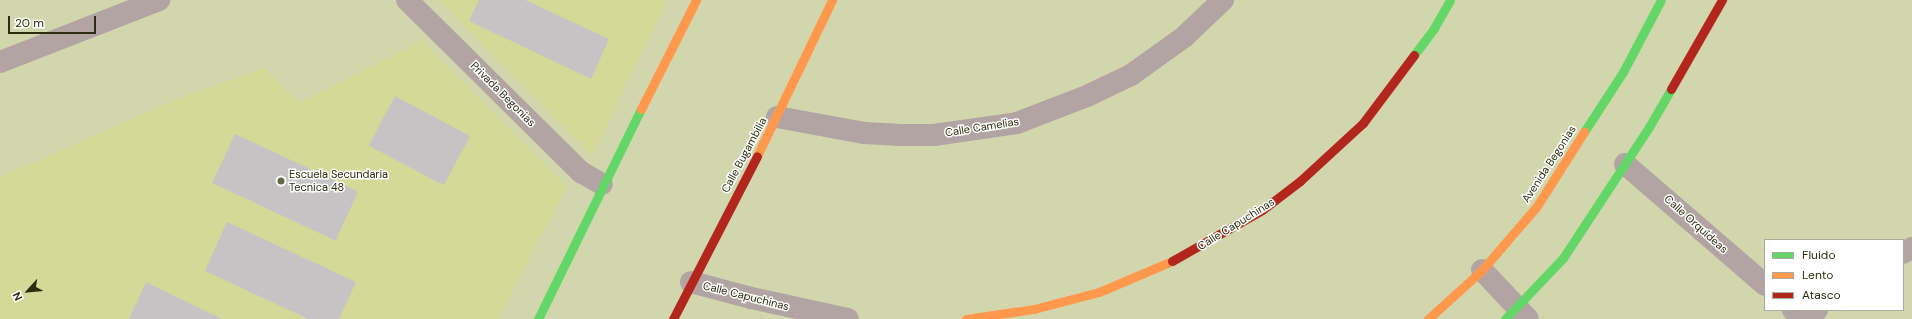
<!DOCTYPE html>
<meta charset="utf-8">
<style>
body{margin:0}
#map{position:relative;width:1912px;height:319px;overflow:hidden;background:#d2d6ac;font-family:"DM Sans",sans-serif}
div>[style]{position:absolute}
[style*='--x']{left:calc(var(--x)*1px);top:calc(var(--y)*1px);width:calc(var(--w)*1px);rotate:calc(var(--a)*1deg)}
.built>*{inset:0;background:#d4d997}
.building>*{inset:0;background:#c6c3c5;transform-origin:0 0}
.street>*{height:22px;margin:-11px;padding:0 11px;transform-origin:11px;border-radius:11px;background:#b3a4a4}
.fast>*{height:9px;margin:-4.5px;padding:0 4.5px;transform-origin:4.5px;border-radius:4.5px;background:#63d668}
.slow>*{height:9px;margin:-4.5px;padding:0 4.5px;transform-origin:4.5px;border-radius:4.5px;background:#ff974d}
.jam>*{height:9px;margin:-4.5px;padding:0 4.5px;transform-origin:4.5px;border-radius:4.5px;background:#b3261e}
.dots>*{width:11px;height:11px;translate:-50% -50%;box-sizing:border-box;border:2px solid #fff;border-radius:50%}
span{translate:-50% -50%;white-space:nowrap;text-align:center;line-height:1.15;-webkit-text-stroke:3px #fff;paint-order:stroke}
.street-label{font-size:11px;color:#2b2d0d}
.poi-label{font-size:11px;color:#2b2d0d}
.left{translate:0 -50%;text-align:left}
.legend{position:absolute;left:1764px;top:239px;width:140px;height:72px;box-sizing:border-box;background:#fff;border:1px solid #aaab9e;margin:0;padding:5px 7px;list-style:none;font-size:12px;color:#2b2d0d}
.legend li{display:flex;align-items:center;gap:8px;height:20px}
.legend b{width:20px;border:1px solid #aaab9e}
.north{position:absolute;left:8px;top:271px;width:40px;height:40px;-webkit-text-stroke:3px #fff;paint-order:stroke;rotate:243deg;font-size:11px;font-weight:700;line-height:16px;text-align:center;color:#2b2d0d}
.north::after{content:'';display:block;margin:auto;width:14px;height:18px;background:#2b2d0d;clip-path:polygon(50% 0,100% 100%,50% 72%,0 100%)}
.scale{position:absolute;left:8px;top:16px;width:88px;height:18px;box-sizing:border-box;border:2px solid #2b2d0d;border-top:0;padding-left:5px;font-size:12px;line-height:14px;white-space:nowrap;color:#2b2d0d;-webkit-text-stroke:3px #fff;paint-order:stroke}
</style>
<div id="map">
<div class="built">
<i style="clip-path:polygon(439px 0,667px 0,592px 156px)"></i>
<i style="clip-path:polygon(421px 40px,567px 186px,498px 319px,0 319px,0 177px,177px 99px,264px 68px,299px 103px)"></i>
</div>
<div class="building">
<i style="clip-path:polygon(479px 0,525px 0,609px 39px,591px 79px,469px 21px)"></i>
<i style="left:395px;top:96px;width:85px;height:56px;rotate:28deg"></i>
<i style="left:235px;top:134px;width:136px;height:54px;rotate:25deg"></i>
<i style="clip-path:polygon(227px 222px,356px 282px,339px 319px,308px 319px,205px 271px)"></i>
<i style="clip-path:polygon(146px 282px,222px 319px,129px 319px)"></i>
</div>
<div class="street">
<i style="--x:407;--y:0;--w:245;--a:44.7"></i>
<i style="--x:581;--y:172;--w:24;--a:30"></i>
<i style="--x:0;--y:62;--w:171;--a:-21.3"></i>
<i style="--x:777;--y:117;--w:88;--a:10.4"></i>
<i style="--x:864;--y:133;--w:33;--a:3"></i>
<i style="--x:897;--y:135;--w:37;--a:0"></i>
<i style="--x:934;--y:135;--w:84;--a:-8.2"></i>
<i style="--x:1017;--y:123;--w:75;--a:-21.1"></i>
<i style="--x:1087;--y:96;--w:49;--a:-25.5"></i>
<i style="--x:1131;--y:75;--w:65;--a:-35.6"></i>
<i style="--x:1184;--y:37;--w:54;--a:-43.5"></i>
<i style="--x:1625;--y:164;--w:185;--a:40.8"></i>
<i style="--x:1903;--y:253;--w:10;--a:-29"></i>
<i style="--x:1482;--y:270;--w:67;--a:46.8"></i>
<i style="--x:691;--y:282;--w:62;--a:14.9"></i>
<i style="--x:751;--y:298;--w:99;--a:12.2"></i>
<i style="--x:1793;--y:310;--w:15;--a:28"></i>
<i style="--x:1806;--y:317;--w:13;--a:-32"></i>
</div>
<div class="fast">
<i style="--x:1414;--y:55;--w:34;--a:-53"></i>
<i style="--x:1434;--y:28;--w:32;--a:-60"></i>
<i style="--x:1584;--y:132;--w:72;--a:-57"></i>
<i style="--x:1623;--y:72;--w:81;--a:-62.2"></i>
<i style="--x:538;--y:319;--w:234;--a:-63.9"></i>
<i style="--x:1505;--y:319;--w:84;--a:-46.4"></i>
<i style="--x:1563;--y:258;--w:157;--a:-56.7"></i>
<i style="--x:1649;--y:127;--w:44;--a:-59.9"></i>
</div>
<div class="slow">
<i style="--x:641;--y:109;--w:122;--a:-63.2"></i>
<i style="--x:757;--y:156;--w:173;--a:-64.3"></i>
<i style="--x:966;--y:319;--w:69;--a:-8.4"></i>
<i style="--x:1034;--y:309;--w:67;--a:-14.7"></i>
<i style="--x:1099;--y:292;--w:79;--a:-23"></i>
<i style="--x:1428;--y:319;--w:73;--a:-42.2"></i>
<i style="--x:1482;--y:270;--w:84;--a:-49.3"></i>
<i style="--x:1537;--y:206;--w:88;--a:-57.6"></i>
</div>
<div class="jam">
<i style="--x:1671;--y:89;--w:103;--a:-60.2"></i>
<i style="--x:1172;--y:261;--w:103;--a:-29.5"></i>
<i style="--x:1262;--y:210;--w:48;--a:-37.3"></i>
<i style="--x:1300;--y:181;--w:86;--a:-42.6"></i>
<i style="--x:1363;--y:123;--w:85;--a:-53.1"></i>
<i style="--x:673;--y:319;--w:183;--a:-62.7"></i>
</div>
<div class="dots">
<i style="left:281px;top:181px;background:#656845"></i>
</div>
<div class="street-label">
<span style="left:503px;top:94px;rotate:45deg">Privada Begonias</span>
<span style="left:982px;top:127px;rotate:-9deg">Calle Camelias</span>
<span style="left:744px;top:155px;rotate:-62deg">Calle Bugambilia</span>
<span style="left:1549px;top:164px;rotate:-57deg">Avenida Begonias</span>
<span style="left:1236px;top:224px;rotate:-32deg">Calle Capuchinas</span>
<span style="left:1696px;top:224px;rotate:42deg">Calle Orquídeas</span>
<span style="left:746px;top:296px;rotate:14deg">Calle Capuchinas</span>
</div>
<div class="poi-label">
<span class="left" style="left:289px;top:181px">Escuela Secundaria<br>Tecnica 48</span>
</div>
<ul class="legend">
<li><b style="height:5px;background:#63d668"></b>Fluido</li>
<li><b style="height:5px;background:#ff974d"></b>Lento</li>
<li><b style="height:5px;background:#b3261e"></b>Atasco</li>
</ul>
<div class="north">N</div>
<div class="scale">20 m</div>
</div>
